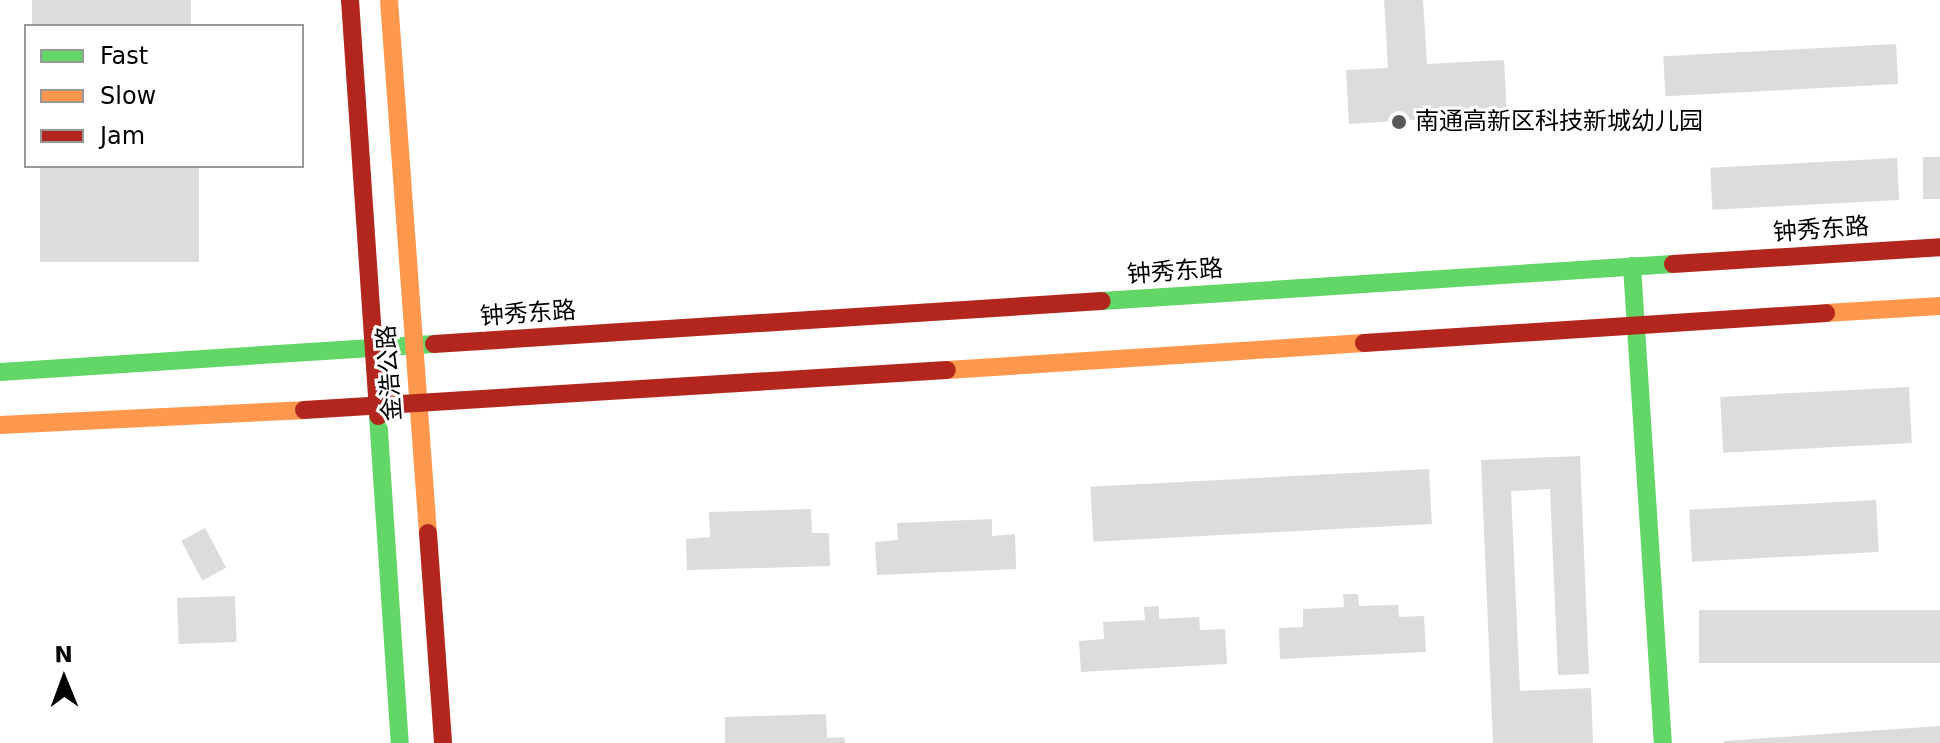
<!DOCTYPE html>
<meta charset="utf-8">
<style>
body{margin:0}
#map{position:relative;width:1940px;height:743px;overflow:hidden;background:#fff;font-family:"DejaVu Sans","Noto Sans SC",sans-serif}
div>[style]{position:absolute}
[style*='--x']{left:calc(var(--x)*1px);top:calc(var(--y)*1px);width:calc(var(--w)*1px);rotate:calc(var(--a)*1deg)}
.building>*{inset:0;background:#dcdcdc;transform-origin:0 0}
.fast>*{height:18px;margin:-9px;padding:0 9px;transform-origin:9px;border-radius:9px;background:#63d668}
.slow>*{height:18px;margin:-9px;padding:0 9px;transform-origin:9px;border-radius:9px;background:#ff974d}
.jam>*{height:18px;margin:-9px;padding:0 9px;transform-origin:9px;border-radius:9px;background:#b3261e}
.dots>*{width:22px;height:22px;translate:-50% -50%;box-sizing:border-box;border:4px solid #fff;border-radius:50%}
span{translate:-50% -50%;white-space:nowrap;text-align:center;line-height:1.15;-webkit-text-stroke:6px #fff;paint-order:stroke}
.poi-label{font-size:24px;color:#000}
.left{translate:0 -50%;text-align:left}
.street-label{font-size:24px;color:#000}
.legend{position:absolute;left:24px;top:24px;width:280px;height:144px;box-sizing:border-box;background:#fff;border:2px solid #999;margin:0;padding:10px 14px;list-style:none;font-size:24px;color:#000}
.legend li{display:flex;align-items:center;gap:16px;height:40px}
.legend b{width:40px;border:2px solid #999}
.north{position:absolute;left:24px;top:639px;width:80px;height:80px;-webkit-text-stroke:6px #fff;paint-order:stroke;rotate:359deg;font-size:22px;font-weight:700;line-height:32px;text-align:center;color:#000}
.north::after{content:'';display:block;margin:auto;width:28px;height:36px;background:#000;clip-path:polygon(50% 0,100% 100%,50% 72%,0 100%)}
</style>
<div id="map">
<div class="building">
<i style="left:32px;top:0;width:159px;height:26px"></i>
<i style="clip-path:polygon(1384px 0,1423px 0,1427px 64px,1504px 60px,1507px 114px,1349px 124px,1346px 70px,1388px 68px)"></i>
<i style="left:1896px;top:44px;width:40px;height:233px;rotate:87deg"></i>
<i style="left:1940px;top:157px;width:42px;height:17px;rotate:90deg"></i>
<i style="left:1897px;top:158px;width:42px;height:187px;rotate:87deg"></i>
<i style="left:40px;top:166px;width:159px;height:96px"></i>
<i style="left:1909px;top:387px;width:56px;height:189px;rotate:87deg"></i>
<i style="clip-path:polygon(1580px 456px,1589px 674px,1558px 675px,1550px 489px,1511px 491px,1520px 691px,1591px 688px,1593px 743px,1493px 743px,1481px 460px)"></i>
<i style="left:1429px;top:469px;width:55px;height:339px;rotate:87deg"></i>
<i style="left:1876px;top:500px;width:52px;height:187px;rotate:87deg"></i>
<i style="clip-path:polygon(811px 509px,812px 533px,829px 533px,830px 566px,687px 570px,686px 539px,710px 537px,709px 512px)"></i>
<i style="clip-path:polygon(992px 519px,992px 536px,1015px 534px,1016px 569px,877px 575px,875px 542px,898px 540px,897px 523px)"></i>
<i style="left:205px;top:528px;width:45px;height:27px;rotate:62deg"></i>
<i style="clip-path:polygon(1343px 594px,1358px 594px,1359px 606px,1398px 605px,1399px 617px,1424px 616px,1426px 652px,1280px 659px,1279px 628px,1303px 627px,1303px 609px,1344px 607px)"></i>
<i style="left:235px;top:596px;width:46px;height:58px;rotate:88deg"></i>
<i style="clip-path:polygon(1159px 606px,1159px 619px,1199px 617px,1200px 630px,1225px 629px,1227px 664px,1081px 672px,1079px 641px,1104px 639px,1103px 622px,1145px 620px,1144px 607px)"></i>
<i style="left:1940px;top:610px;width:53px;height:241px;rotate:90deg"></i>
<i style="clip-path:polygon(826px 714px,827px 738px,844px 737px,845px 743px,725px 743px,725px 717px)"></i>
<i style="clip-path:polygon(1940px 726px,1940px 743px,1724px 743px,1724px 741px)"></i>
</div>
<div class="fast">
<i style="--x:1632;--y:266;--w:478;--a:86.3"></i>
<i style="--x:1102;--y:301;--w:572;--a:-3.71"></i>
<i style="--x:0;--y:372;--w:435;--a:-3.7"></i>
<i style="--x:378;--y:416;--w:328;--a:86.2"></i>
</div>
<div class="slow">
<i style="--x:389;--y:0;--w:534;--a:85.82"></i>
<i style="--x:1826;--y:313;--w:114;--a:-3.5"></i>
<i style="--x:947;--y:370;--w:418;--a:-3.7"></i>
<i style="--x:0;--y:425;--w:304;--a:-2.8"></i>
</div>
<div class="jam">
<i style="--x:350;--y:0;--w:417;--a:86.1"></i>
<i style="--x:1673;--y:264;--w:268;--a:-3.6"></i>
<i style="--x:1364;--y:343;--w:463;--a:-3.7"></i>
<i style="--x:434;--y:344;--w:669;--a:-3.68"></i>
<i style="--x:304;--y:410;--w:644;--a:-3.56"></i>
<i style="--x:428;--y:533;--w:211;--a:85.9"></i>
</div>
<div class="dots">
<i style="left:1399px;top:122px;background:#595959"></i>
</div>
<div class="poi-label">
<span class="left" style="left:1415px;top:122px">南通高新区科技新城幼儿园</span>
</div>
<div class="street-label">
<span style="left:1821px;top:230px;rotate:-4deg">钟秀东路</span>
<span style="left:1175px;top:272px;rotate:-4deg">钟秀东路</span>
<span style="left:528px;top:314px;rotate:-4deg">钟秀东路</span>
<span style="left:390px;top:373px;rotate:-94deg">金浩公路</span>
</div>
<ul class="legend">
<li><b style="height:10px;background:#63d668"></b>Fast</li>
<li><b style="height:10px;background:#ff974d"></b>Slow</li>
<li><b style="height:10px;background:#b3261e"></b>Jam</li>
</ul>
<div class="north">N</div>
</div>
